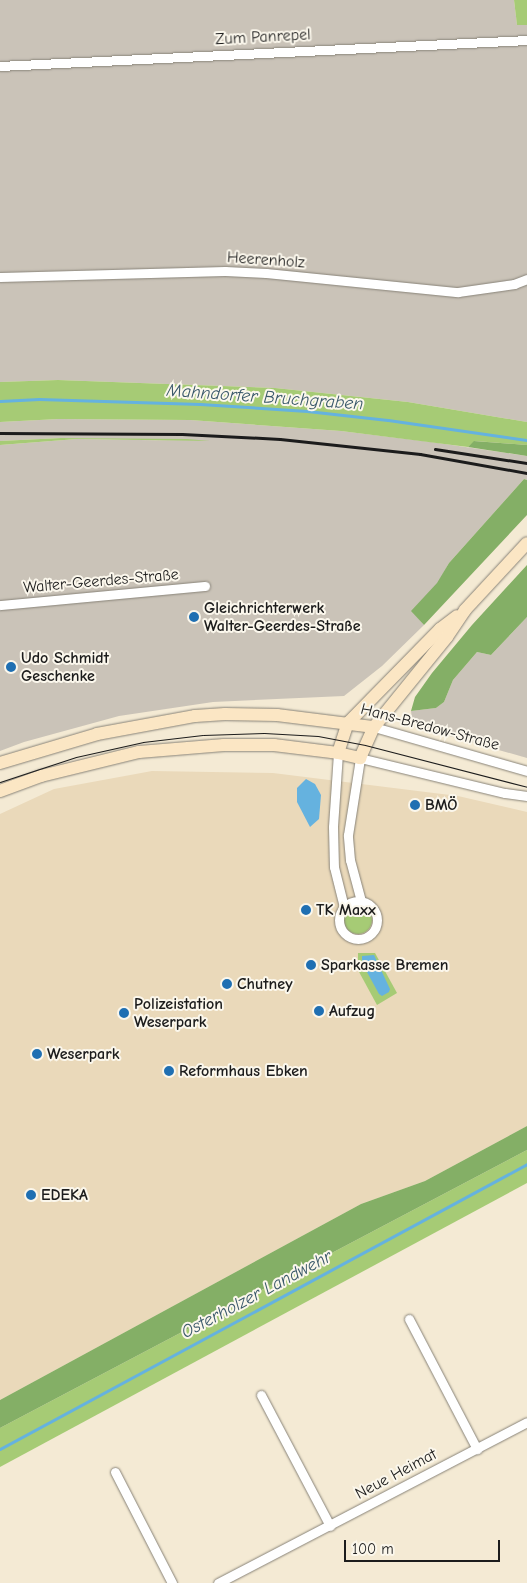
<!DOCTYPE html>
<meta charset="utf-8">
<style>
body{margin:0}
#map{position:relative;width:527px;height:1583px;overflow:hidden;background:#f4ead4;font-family:"Comic Neue",sans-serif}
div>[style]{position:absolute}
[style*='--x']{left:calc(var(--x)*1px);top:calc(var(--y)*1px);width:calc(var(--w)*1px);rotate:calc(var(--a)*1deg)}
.built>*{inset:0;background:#ead9ba}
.industrial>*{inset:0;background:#cac3b8}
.green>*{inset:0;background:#a6cb75}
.round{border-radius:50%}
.forest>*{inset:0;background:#84af66}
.water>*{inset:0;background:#65b2df}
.stream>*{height:3px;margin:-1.5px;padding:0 1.5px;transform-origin:1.5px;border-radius:1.5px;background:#65b2df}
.roads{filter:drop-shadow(0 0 1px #888378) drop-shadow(0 0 1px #888378)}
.street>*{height:9px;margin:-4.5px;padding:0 4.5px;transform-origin:4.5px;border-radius:4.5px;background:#fff}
.street>.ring{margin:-4.5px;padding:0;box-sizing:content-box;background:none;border:9px solid #fff;border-radius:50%}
.secondary>*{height:12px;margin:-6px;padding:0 6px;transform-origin:6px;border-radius:6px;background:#fbe6c4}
.tram>*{height:1px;margin:-0.5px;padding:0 0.5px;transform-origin:0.5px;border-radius:0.5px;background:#1c1c1c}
.rail>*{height:3px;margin:-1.5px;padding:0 1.5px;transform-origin:1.5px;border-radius:1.5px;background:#1c1c1c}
.dots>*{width:14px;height:14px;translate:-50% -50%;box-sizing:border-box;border:2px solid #fbf7ec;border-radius:50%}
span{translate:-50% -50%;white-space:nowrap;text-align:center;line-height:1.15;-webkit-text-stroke:4px #fbf7ec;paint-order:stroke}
.street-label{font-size:16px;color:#1c1c1c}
.poi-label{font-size:16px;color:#1c1c1c;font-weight:700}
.left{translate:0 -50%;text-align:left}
.water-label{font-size:18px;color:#39586a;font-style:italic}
.scale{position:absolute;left:344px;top:1540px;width:156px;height:22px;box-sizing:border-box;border:2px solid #1c1c1c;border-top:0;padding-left:6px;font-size:15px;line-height:18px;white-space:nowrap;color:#1c1c1c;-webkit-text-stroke:4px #fbf7ec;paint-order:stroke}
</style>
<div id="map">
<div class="built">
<i style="clip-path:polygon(152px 771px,273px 773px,458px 796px,527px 812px,527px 1126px,425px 1181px,361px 1204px,0 1400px,0 814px,54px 789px)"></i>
</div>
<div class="industrial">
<i style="clip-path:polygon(0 0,514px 0,517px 25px,527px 25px,527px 422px,408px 402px,275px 388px,58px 380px,0 382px)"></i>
<i style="clip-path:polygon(59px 419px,190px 420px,341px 431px,431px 442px,527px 456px,527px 480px,524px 479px,449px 563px,438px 583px,412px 611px,424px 625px,382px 666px,344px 696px,213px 702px,119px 716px,24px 742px,0 751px,0 445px,77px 439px,203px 441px,61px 438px,0 441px,0 422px)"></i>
<i style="clip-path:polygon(527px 617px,527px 758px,418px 727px,412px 719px,411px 711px,436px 708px,444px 702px,453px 680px,477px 652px,491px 655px)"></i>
</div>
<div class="green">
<i style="clip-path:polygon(514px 0,527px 0,527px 25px,517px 25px)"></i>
<i style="clip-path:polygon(58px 380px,275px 388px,408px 402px,527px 422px,527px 445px,475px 441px,468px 447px,341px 431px,190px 420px,59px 419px,0 422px,0 382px)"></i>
<i style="clip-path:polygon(61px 438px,187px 439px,210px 441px,77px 439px,0 445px,0 441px)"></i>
<i class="round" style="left:344px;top:906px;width:28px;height:28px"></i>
<i style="clip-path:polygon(358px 953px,375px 953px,397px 993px,377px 1005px,358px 970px)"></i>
<i style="clip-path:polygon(527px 1150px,527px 1183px,0 1467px,0 1428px)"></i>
</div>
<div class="forest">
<i style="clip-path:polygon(474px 441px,527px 445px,527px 456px,468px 447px)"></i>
<i style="clip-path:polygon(524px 479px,527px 480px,527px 515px,424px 625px,411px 611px,437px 583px,449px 563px)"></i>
<i style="clip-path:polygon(527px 565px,527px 617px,491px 655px,477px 652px,453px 680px,444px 702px,436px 708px,411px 711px,415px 697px,432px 673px,472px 625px)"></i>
<i style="clip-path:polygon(527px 1126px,527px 1150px,0 1428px,0 1400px,361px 1204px,425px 1181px)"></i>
</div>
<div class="water">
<i style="clip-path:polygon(306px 779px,315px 784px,321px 795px,319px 819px,310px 827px,297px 802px,297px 788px)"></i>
<i style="clip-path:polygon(374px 955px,390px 989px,389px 992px,382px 996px,379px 994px,362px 963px,362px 956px)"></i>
</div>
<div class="stream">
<i style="--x:0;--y:401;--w:39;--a:-3"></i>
<i style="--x:39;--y:399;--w:161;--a:1.8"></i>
<i style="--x:200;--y:404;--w:107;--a:3.7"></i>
<i style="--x:307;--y:411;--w:81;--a:6.3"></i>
<i style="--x:388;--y:420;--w:140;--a:8.2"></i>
<i style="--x:0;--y:1449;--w:599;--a:-28.4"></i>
</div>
<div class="roads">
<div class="street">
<i style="--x:0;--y:66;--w:528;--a:-2.82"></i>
<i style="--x:0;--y:277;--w:225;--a:-1.5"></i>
<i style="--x:225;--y:271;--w:41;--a:2.8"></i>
<i style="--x:266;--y:273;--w:193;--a:5.7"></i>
<i style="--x:458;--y:292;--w:57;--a:-8.1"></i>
<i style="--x:514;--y:284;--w:14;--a:-21"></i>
<i style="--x:0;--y:605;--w:206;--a:-5.3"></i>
<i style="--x:374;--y:727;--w:159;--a:16"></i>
<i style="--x:338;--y:753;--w:74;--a:93.9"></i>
<i style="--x:333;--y:827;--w:40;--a:88.6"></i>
<i style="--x:334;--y:867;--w:41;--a:76"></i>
<i class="ring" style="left:339px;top:901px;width:29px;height:29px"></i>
<i style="--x:361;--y:901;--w:42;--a:-105"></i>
<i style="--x:350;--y:860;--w:25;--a:-95"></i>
<i style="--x:348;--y:835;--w:78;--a:-81.1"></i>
<i style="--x:360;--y:758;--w:149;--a:13.6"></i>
<i style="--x:505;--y:793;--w:22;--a:8"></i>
<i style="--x:409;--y:1319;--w:147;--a:62.4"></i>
<i style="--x:261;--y:1395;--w:148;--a:62.2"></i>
<i style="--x:115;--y:1472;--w:125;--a:62.8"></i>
<i style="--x:218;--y:1583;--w:348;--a:-27.5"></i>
</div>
<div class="secondary">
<i style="--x:338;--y:753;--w:32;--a:-72"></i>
<i style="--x:348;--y:723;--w:132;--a:-45.6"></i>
<i style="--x:440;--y:629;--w:21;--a:-37"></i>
<i style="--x:0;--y:763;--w:101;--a:-16.6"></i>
<i style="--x:97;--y:734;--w:100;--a:-10.4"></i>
<i style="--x:195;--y:716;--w:30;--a:-4"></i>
<i style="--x:225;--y:714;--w:52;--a:1.1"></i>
<i style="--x:277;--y:715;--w:98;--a:7.1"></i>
<i style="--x:0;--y:791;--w:44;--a:-20.1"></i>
<i style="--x:41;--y:776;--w:101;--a:-13.8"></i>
<i style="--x:139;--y:752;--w:85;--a:-4.7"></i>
<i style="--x:224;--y:745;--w:50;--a:0"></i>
<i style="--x:274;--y:745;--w:64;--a:7.1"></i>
<i style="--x:338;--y:753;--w:23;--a:13"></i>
<i style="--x:360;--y:758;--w:34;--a:-66"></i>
<i style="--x:374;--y:727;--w:116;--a:-51"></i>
<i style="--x:447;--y:637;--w:32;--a:-56"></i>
<i style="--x:465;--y:610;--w:91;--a:-47.2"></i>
</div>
</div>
<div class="tram">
<i style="--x:0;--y:782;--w:80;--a:-18.2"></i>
<i style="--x:76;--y:757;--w:69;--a:-12.6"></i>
<i style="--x:143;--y:742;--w:60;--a:-6.7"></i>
<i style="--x:203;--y:735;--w:61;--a:-1.9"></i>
<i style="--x:264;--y:733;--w:54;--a:3.2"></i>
<i style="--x:318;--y:736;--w:48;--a:10.8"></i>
<i style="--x:365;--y:745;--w:167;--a:14.5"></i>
</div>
<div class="rail">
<i style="--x:0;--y:433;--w:182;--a:0.3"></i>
<i style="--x:182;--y:434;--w:98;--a:2.9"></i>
<i style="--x:280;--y:439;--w:141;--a:6.1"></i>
<i style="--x:420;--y:454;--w:109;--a:10.1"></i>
<i style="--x:435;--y:449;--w:93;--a:8.7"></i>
</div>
<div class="dots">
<i style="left:194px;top:617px;background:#1f6fb2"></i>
<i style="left:11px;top:667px;background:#1f6fb2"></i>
<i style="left:415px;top:805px;background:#1f6fb2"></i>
<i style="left:306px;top:910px;background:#1f6fb2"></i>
<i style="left:311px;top:965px;background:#1f6fb2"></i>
<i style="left:227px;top:984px;background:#1f6fb2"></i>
<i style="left:319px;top:1011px;background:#1f6fb2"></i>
<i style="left:124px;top:1013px;background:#1f6fb2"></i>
<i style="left:37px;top:1054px;background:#1f6fb2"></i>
<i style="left:169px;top:1071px;background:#1f6fb2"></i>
<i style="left:31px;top:1195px;background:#1f6fb2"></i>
</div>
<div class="street-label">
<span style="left:263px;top:37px;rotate:-3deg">Zum Panrepel</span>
<span style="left:266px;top:260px;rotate:4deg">Heerenholz</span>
<span style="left:101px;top:581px;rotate:-5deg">Walter-Geerdes-Straße</span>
<span style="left:430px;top:727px;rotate:15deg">Hans-Bredow-Straße</span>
<span style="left:396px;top:1474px;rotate:-28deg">Neue Heimat</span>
</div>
<div class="poi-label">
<span class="left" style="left:204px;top:617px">Gleichrichterwerk<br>Walter-Geerdes-Straße</span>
<span class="left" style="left:21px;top:667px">Udo Schmidt<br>Geschenke</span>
<span class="left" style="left:425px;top:805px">BMÖ</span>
<span class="left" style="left:316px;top:910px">TK Maxx</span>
<span class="left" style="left:321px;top:965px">Sparkasse Bremen</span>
<span class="left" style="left:237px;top:984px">Chutney</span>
<span class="left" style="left:134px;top:1013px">Polizeistation<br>Weserpark</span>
<span class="left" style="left:329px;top:1011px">Aufzug</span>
<span class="left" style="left:47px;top:1054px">Weserpark</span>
<span class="left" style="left:179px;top:1071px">Reformhaus Ebken</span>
<span class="left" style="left:41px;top:1195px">EDEKA</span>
</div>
<div class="water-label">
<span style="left:265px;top:398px;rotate:4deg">Mahndorfer Bruchgraben</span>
<span style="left:257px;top:1295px;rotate:-28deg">Osterholzer Landwehr</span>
</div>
<div class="scale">100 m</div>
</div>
